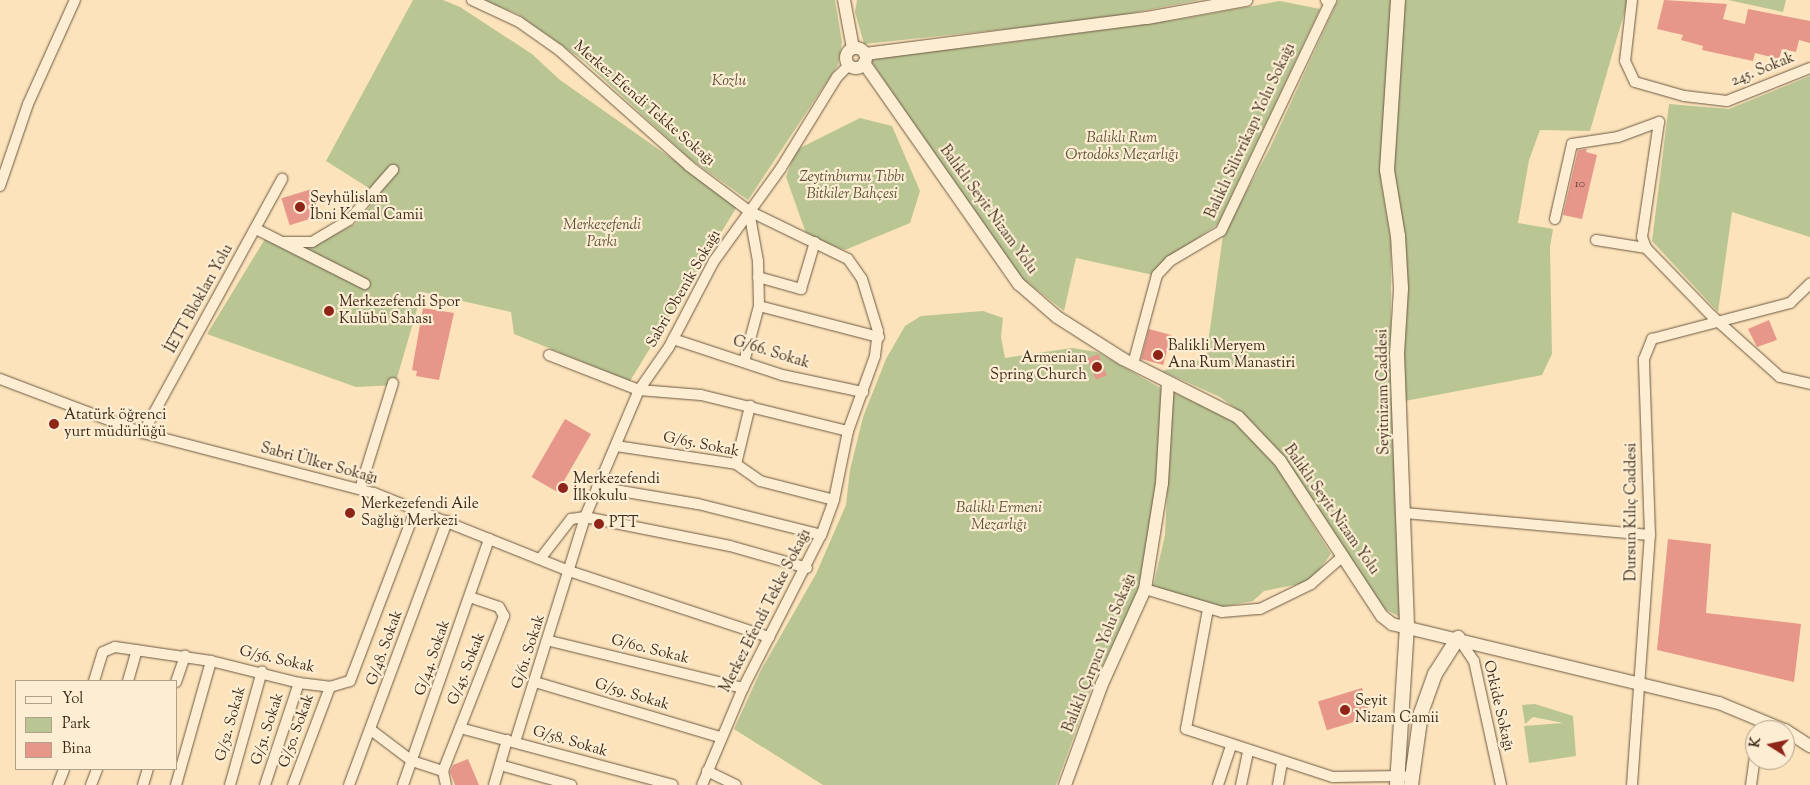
<!DOCTYPE html>
<meta charset="utf-8">
<style>
body{margin:0}
#map{position:relative;width:1810px;height:785px;overflow:hidden;background:#fce3bb;font-family:"Sorts Mill Goudy",serif}
div>[style]{position:absolute}
[style*='--x']{left:calc(var(--x)*1px);top:calc(var(--y)*1px);width:calc(var(--w)*1px);rotate:calc(var(--a)*1deg)}
.green>*{inset:0;background:#bac594}
.building>*{inset:0;background:#e7968a;transform-origin:0 0}
.roads{filter:drop-shadow(0 0 1px #6c5942) drop-shadow(0 0 1px #6c5942)}
.minor>*{height:10px;margin:-5px;padding:0 5px;transform-origin:5px;border-radius:5px;background:#fdedd3}
.tertiary>*{height:12px;margin:-6px;padding:0 6px;transform-origin:6px;border-radius:6px;background:#fdedd3}
.tertiary>.ring{margin:-6px;padding:0;box-sizing:content-box;background:none;border:12px solid #fdedd3;border-radius:50%}
.secondary>*{height:14px;margin:-7px;padding:0 7px;transform-origin:7px;border-radius:7px;background:#fdedd3}
.dots>*{width:14px;height:14px;translate:-50% -50%;box-sizing:border-box;border:2px solid #fdedd3;border-radius:50%}
span{translate:-50% -50%;white-space:nowrap;text-align:center;line-height:1.15;-webkit-text-stroke:4.5px #fdedd3;paint-order:stroke}
.number-label{font-size:12px;color:#674636}
.number-label span{-webkit-text-stroke-width:0}
.street-label{font-size:15px;color:#3c2b1a}
.park-label{font-size:15px;color:#5c5238;font-style:italic}
.poi-label{font-size:15px;color:#3c2b1a}
.left{translate:0 -50%;text-align:left}
.right{translate:-100% -50%;text-align:right}
.legend{position:absolute;left:15px;top:680px;width:162px;height:90px;box-sizing:border-box;background:#fdedd3;border:1px solid #b09f89;margin:0;padding:6px 9px;list-style:none;font-size:15px;color:#3c2b1a}
.legend li{display:flex;align-items:center;gap:10px;height:25px}
.legend b{width:25px;border:1px solid #b09f89}
.north{position:absolute;left:1745px;top:720px;width:50px;height:50px;box-sizing:border-box;background:#fdedd3;border:1px solid #b09f89;border-radius:50%;rotate:280deg;font-size:14px;font-weight:700;line-height:20px;text-align:center;color:#3c2b1a}
.north::after{content:'';display:block;margin:auto;width:18px;height:22px;background:#8f2418;clip-path:polygon(50% 0,100% 100%,50% 72%,0 100%)}
</style>
<div id="map">
<div class="green">
<i style="clip-path:polygon(413px 0,443px 0,460px 7px,532px 54px,560px 80px,738px 205px,630px 381px,514px 334px,511px 312px,422px 292px,395px 385px,356px 387px,207px 334px,265px 239px,310px 247px,355px 224px,380px 195px,326px 161px)"></i>
<i style="clip-path:polygon(484px 0,835px 0,842px 42px,838px 65px,748px 200px,690px 159px,585px 62px,518px 14px)"></i>
<i style="clip-path:polygon(857px 0,1200px 0,1100px 19px,864px 44px,855px 12px)"></i>
<i style="clip-path:polygon(1338px 0,1392px 0,1381px 181px,1391px 242px,1391px 380px,1400px 617px,1383px 608px,1282px 455px,1243px 414px,1220px 397px,1162px 371px,1206px 358px,1223px 235px,1270px 148px)"></i>
<i style="clip-path:polygon(1403px 0,1628px 0,1590px 131px,1540px 130px,1529px 160px,1518px 223px,1553px 229px,1550px 247px,1552px 354px,1542px 375px,1405px 401px,1393px 175px)"></i>
<i style="clip-path:polygon(1728px 0,1786px 0,1783px 12px)"></i>
<i style="clip-path:polygon(1280px 1px,1320px 9px,1218px 224px,1170px 257px,1153px 275px,1076px 258px,1064px 311px,1023px 279px,998px 248px,871px 61px,895px 52px,991px 45px,1176px 20px)"></i>
<i style="clip-path:polygon(1810px 76px,1810px 237px,1732px 212px,1718px 312px,1652px 241px,1669px 104px,1729px 109px)"></i>
<i style="clip-path:polygon(860px 118px,892px 126px,920px 191px,910px 223px,845px 250px,807px 236px,786px 177px,796px 150px)"></i>
<i style="clip-path:polygon(983px 311px,1003px 318px,1001px 337px,1005px 358px,1072px 348px,1097px 352px,1164px 390px,1160px 488px,1148px 555px,1136px 596px,1092px 687px,1056px 785px,823px 785px,734px 729px,761px 670px,816px 574px,846px 505px,850px 470px,863px 417px,886px 359px,905px 326px,921px 316px)"></i>
<i style="clip-path:polygon(1172px 392px,1236px 421px,1275px 464px,1331px 554px,1310px 582px,1264px 591px,1253px 601px,1221px 607px,1153px 587px,1165px 535px)"></i>
<i style="clip-path:polygon(1535px 704px,1573px 716px,1576px 756px,1529px 763px,1524px 726px,1563px 723px,1533px 717px,1525px 724px,1522px 705px)"></i>
</div>
<div class="building">
<i style="clip-path:polygon(1664px 0,1727px 4px,1723px 19px,1745px 24px,1748px 9px,1810px 21px,1810px 43px,1799px 40px,1796px 52px,1782px 49px,1779px 59px,1755px 53px,1753px 61px,1702px 50px,1703px 46px,1681px 40px,1683px 35px,1657px 29px)"></i>
<i style="clip-path:polygon(1587px 149px,1586px 152px,1597px 155px,1582px 219px,1563px 215px,1578px 150px)"></i>
<i style="left:312px;top:189px;width:28px;height:32px;rotate:73deg"></i>
<i style="clip-path:polygon(423px 308px,454px 313px,439px 380px,416px 376px,417px 371px,412px 370px)"></i>
<i style="clip-path:polygon(1769px 320px,1777px 340px,1757px 347px,1748px 329px)"></i>
<i style="left:1149px;top:329px;width:23px;height:31px;rotate:15deg"></i>
<i style="left:1098px;top:354px;width:23px;height:12px;rotate:67deg"></i>
<i style="left:565px;top:419px;width:30px;height:67px;rotate:30deg"></i>
<i style="clip-path:polygon(1668px 539px,1711px 544px,1706px 613px,1801px 624px,1794px 682px,1657px 650px)"></i>
<i style="left:1362px;top:688px;width:30px;height:46px;rotate:73deg"></i>
<i style="clip-path:polygon(468px 759px,479px 785px,455px 785px,450px 772px,453px 765px)"></i>
</div>
<div class="roads">
<div class="minor">
<i style="--x:472;--y:0;--w:52;--a:25.1"></i>
<i style="--x:519;--y:22;--w:49;--a:35"></i>
<i style="--x:559;--y:50;--w:174;--a:41.7"></i>
<i style="--x:689;--y:166;--w:75;--a:36.9"></i>
<i style="--x:749;--y:211;--w:110;--a:25.9"></i>
<i style="--x:848;--y:259;--w:24;--a:55"></i>
<i style="--x:862;--y:279;--w:54;--a:72.9"></i>
<i style="--x:878;--y:331;--w:25;--a:97"></i>
<i style="--x:875;--y:356;--w:80;--a:109.8"></i>
<i style="--x:848;--y:431;--w:70;--a:101.5"></i>
<i style="--x:834;--y:500;--w:37;--a:110"></i>
<i style="--x:821;--y:535;--w:172;--a:117"></i>
<i style="--x:743;--y:688;--w:105;--a:112.9"></i>
<i style="--x:1632;--y:0;--w:61;--a:96.5"></i>
<i style="--x:1625;--y:61;--w:23;--a:65"></i>
<i style="--x:1635;--y:82;--w:51;--a:15.9"></i>
<i style="--x:1684;--y:96;--w:43;--a:6.6"></i>
<i style="--x:1727;--y:101;--w:89;--a:-21.7"></i>
<i style="--x:0;--y:186;--w:87;--a:-71.1"></i>
<i style="--x:28;--y:104;--w:114;--a:-65.7"></i>
<i style="--x:1555;--y:219;--w:77;--a:-77.2"></i>
<i style="--x:1572;--y:144;--w:47;--a:-8.7"></i>
<i style="--x:1618;--y:137;--w:44;--a:-20.1"></i>
<i style="--x:1659;--y:122;--w:116;--a:98.4"></i>
<i style="--x:1642;--y:237;--w:12;--a:70"></i>
<i style="--x:1646;--y:248;--w:95;--a:45.9"></i>
<i style="--x:1712;--y:316;--w:91;--a:41.9"></i>
<i style="--x:1780;--y:377;--w:31;--a:13"></i>
<i style="--x:256;--y:229;--w:122;--a:26.8"></i>
<i style="--x:1596;--y:240;--w:51;--a:9.1"></i>
<i style="--x:283;--y:242;--w:29;--a:0"></i>
<i style="--x:312;--y:242;--w:43;--a:-30.7"></i>
<i style="--x:349;--y:220;--w:67;--a:-48.7"></i>
<i style="--x:758;--y:277;--w:45;--a:15.6"></i>
<i style="--x:801;--y:289;--w:49;--a:-73.4"></i>
<i style="--x:759;--y:306;--w:124;--a:14.5"></i>
<i style="--x:673;--y:339;--w:115;--a:18.3"></i>
<i style="--x:782;--y:375;--w:83;--a:11.9"></i>
<i style="--x:549;--y:355;--w:97;--a:21.3"></i>
<i style="--x:639;--y:390;--w:62;--a:4.6"></i>
<i style="--x:701;--y:395;--w:151;--a:13.8"></i>
<i style="--x:744;--y:362;--w:58;--a:-75"></i>
<i style="--x:759;--y:306;--w:45;--a:-91.3"></i>
<i style="--x:758;--y:261;--w:51;--a:-100.2"></i>
<i style="--x:1133;--y:364;--w:92;--a:-74.9"></i>
<i style="--x:1157;--y:275;--w:19;--a:-47"></i>
<i style="--x:1170;--y:261;--w:59;--a:-30.5"></i>
<i style="--x:1221;--y:231;--w:256;--a:-64.5"></i>
<i style="--x:0;--y:379;--w:153;--a:20.7"></i>
<i style="--x:143;--y:433;--w:239;--a:14.6"></i>
<i style="--x:374;--y:493;--w:210;--a:21.8"></i>
<i style="--x:569;--y:571;--w:211;--a:18.3"></i>
<i style="--x:143;--y:433;--w:290;--a:-61.3"></i>
<i style="--x:616;--y:446;--w:121;--a:8.5"></i>
<i style="--x:736;--y:464;--w:29;--a:35"></i>
<i style="--x:760;--y:481;--w:76;--a:14.4"></i>
<i style="--x:736;--y:464;--w:60;--a:-76.4"></i>
<i style="--x:597;--y:487;--w:102;--a:9.6"></i>
<i style="--x:698;--y:504;--w:127;--a:14.1"></i>
<i style="--x:360;--y:489;--w:111;--a:-72.7"></i>
<i style="--x:1404;--y:513;--w:247;--a:5.1"></i>
<i style="--x:540;--y:559;--w:51;--a:-52.2"></i>
<i style="--x:571;--y:519;--w:14;--a:-8"></i>
<i style="--x:585;--y:517;--w:148;--a:11.3"></i>
<i style="--x:730;--y:546;--w:80;--a:15.9"></i>
<i style="--x:1145;--y:589;--w:80;--a:16.6"></i>
<i style="--x:1222;--y:612;--w:38;--a:-5"></i>
<i style="--x:1260;--y:609;--w:57;--a:-26.1"></i>
<i style="--x:1311;--y:584;--w:43;--a:-41.2"></i>
<i style="--x:1208;--y:609;--w:122;--a:100.4"></i>
<i style="--x:1186;--y:729;--w:155;--a:18.1"></i>
<i style="--x:1333;--y:777;--w:70;--a:-0.8"></i>
<i style="--x:1459;--y:639;--w:27;--a:56"></i>
<i style="--x:1474;--y:661;--w:127;--a:77.7"></i>
<i style="--x:550;--y:641;--w:199;--a:13.7"></i>
<i style="--x:94;--y:681;--w:30;--a:-73"></i>
<i style="--x:103;--y:652;--w:13;--a:-23"></i>
<i style="--x:115;--y:647;--w:97;--a:8.3"></i>
<i style="--x:211;--y:661;--w:91;--a:14"></i>
<i style="--x:299;--y:683;--w:31;--a:7"></i>
<i style="--x:330;--y:687;--w:21;--a:-17"></i>
<i style="--x:350;--y:681;--w:185;--a:-69.1"></i>
<i style="--x:128;--y:681;--w:32;--a:-74"></i>
<i style="--x:176;--y:682;--w:28;--a:-71"></i>
<i style="--x:535;--y:682;--w:193;--a:16.6"></i>
<i style="--x:460;--y:728;--w:220;--a:15"></i>
<i style="--x:371;--y:730;--w:51;--a:37.1"></i>
<i style="--x:412;--y:761;--w:33;--a:18"></i>
<i style="--x:515;--y:742;--w:236;--a:-72.7"></i>
<i style="--x:585;--y:517;--w:138;--a:-67"></i>
<i style="--x:639;--y:390;--w:52;--a:-55.1"></i>
<i style="--x:669;--y:347;--w:97;--a:-62.4"></i>
<i style="--x:714;--y:261;--w:115;--a:-54.2"></i>
<i style="--x:781;--y:168;--w:107;--a:-58.4"></i>
<i style="--x:837;--y:77;--w:17;--a:-45"></i>
<i style="--x:500;--y:765;--w:74;--a:15.7"></i>
<i style="--x:443;--y:771;--w:167;--a:-68.5"></i>
<i style="--x:504;--y:616;--w:10;--a:-119"></i>
<i style="--x:499;--y:607;--w:31;--a:-161"></i>
<i style="--x:443;--y:771;--w:14;--a:78"></i>
<i style="--x:707;--y:771;--w:32;--a:26"></i>
<i style="--x:58;--y:785;--w:17;--a:-69"></i>
<i style="--x:91;--y:785;--w:17;--a:-69"></i>
<i style="--x:143;--y:785;--w:17;--a:-73"></i>
<i style="--x:176;--y:785;--w:129;--a:-74.2"></i>
<i style="--x:230;--y:785;--w:118;--a:-74.3"></i>
<i style="--x:265;--y:785;--w:108;--a:-71.6"></i>
<i style="--x:293;--y:785;--w:105;--a:-69.3"></i>
<i style="--x:349;--y:785;--w:282;--a:-69.6"></i>
<i style="--x:403;--y:785;--w:261;--a:-70.7"></i>
<i style="--x:494;--y:785;--w:47;--a:-73.9"></i>
<i style="--x:1218;--y:785;--w:41;--a:-71.6"></i>
<i style="--x:1241;--y:785;--w:35;--a:-78"></i>
<i style="--x:1278;--y:785;--w:22;--a:-80"></i>
<i style="--x:1632;--y:785;--w:251;--a:-85.9"></i>
<i style="--x:1650;--y:535;--w:176;--a:-92"></i>
<i style="--x:1644;--y:359;--w:22;--a:-68"></i>
<i style="--x:1652;--y:339;--w:143;--a:-14.6"></i>
<i style="--x:1790;--y:303;--w:28;--a:-44"></i>
<i style="--x:1751;--y:785;--w:30;--a:-82"></i>
</div>
<div class="tertiary">
<i style="--x:844;--y:0;--w:49;--a:79.4"></i>
<i style="--x:1327;--y:0;--w:3;--a:18"></i>
<i class="ring" style="left:846px;top:48px;width:8px;height:8px"></i>
<i style="--x:865;--y:54;--w:284;--a:-7.3"></i>
<i style="--x:1147;--y:18;--w:101;--a:-10.3"></i>
<i style="--x:864;--y:63;--w:270;--a:55"></i>
<i style="--x:1019;--y:284;--w:50;--a:41"></i>
<i style="--x:1057;--y:317;--w:78;--a:32.5"></i>
<i style="--x:1123;--y:359;--w:129;--a:26.8"></i>
<i style="--x:1238;--y:417;--w:61;--a:46.3"></i>
<i style="--x:1280;--y:461;--w:186;--a:56.7"></i>
<i style="--x:1382;--y:616;--w:13;--a:39"></i>
<i style="--x:1392;--y:624;--w:336;--a:13.6"></i>
<i style="--x:1719;--y:703;--w:70;--a:22.6"></i>
<i style="--x:1785;--y:730;--w:30;--a:33"></i>
<i style="--x:1065;--y:785;--w:108;--a:-69.9"></i>
<i style="--x:1102;--y:684;--w:104;--a:-65.6"></i>
<i style="--x:1145;--y:589;--w:107;--a:-80.9"></i>
<i style="--x:1162;--y:483;--w:101;--a:-86.6"></i>
</div>
<div class="secondary">
<i style="--x:1397;--y:785;--w:160;--a:-86.4"></i>
<i style="--x:1407;--y:625;--w:271;--a:-92.1"></i>
<i style="--x:1397;--y:354;--w:66;--a:-86.5"></i>
<i style="--x:1401;--y:288;--w:52;--a:-93.3"></i>
<i style="--x:1398;--y:236;--w:67;--a:-99.5"></i>
<i style="--x:1387;--y:170;--w:170;--a:-86.3"></i>
<i style="--x:1411;--y:785;--w:73;--a:-82.1"></i>
<i style="--x:1421;--y:713;--w:41;--a:-70.3"></i>
<i style="--x:1435;--y:674;--w:43;--a:-57.4"></i>
</div>
</div>
<div class="dots">
<i style="left:300px;top:207px;background:#8f2418"></i>
<i style="left:329px;top:311px;background:#8f2418"></i>
<i style="left:1158px;top:355px;background:#8f2418"></i>
<i style="left:1097px;top:367px;background:#8f2418"></i>
<i style="left:54px;top:424px;background:#8f2418"></i>
<i style="left:563px;top:488px;background:#8f2418"></i>
<i style="left:350px;top:513px;background:#8f2418"></i>
<i style="left:599px;top:524px;background:#8f2418"></i>
<i style="left:1345px;top:710px;background:#8f2418"></i>
</div>
<div class="number-label">
<span style="left:1580px;top:185px">10</span>
</div>
<div class="street-label">
<span style="left:1763px;top:70px;rotate:-22deg">245. Sokak</span>
<span style="left:644px;top:104px;rotate:41deg">Merkez Efendi Tekke Sokağı</span>
<span style="left:1251px;top:131px;rotate:-65deg">Balıklı Silivrikapı Yolu Sokağı</span>
<span style="left:988px;top:210px;rotate:54deg">Balıklı Seyit Nizam Yolu</span>
<span style="left:684px;top:289px;rotate:-60deg">Sabri Obenik Sokağı</span>
<span style="left:200px;top:299px;rotate:-61deg">İETT Blokları Yolu</span>
<span style="left:771px;top:353px;rotate:17deg">G/66. Sokak</span>
<span style="left:1384px;top:392px;rotate:-91deg">Seyitnizam Caddesi</span>
<span style="left:701px;top:445px;rotate:11deg">G/65. Sokak</span>
<span style="left:319px;top:464px;rotate:15deg">Sabri Ülker Sokağı</span>
<span style="left:1331px;top:510px;rotate:55deg">Balıklı Seyit Nizam Yolu</span>
<span style="left:1632px;top:512px;rotate:-90deg">Dursun Kılıç Caddesi</span>
<span style="left:766px;top:611px;rotate:-63deg">Merkez Efendi Tekke Sokağı</span>
<span style="left:385px;top:648px;rotate:-70deg">G/48. Sokak</span>
<span style="left:650px;top:650px;rotate:14deg">G/60. Sokak</span>
<span style="left:529px;top:652px;rotate:-72deg">G/61. Sokak</span>
<span style="left:1100px;top:653px;rotate:-68deg">Balıklı Çırpıcı Yolu Sokağı</span>
<span style="left:433px;top:658px;rotate:-71deg">G/44. Sokak</span>
<span style="left:277px;top:660px;rotate:13deg">G/56. Sokak</span>
<span style="left:467px;top:669px;rotate:-68deg">G/45. Sokak</span>
<span style="left:632px;top:695px;rotate:17deg">G/59. Sokak</span>
<span style="left:1498px;top:706px;rotate:77deg">Orkide Sokağı</span>
<span style="left:231px;top:724px;rotate:-74deg">G/52. Sokak</span>
<span style="left:268px;top:729px;rotate:-72deg">G/51. Sokak</span>
<span style="left:297px;top:731px;rotate:-70deg">G/50. Sokak</span>
<span style="left:570px;top:742px;rotate:16deg">G/58. Sokak</span>
</div>
<div class="park-label">
<span style="left:729px;top:82px">Kozlu</span>
<span style="left:1122px;top:147px">Balıklı Rum<br>Ortodoks Mezarlığı</span>
<span style="left:852px;top:186px">Zeytinburnu Tıbbı<br>Bitkiler Bahçesi</span>
<span style="left:602px;top:234px">Merkezefendi<br>Parkı</span>
<span style="left:999px;top:517px">Balıklı Ermeni<br>Mezarlığı</span>
</div>
<div class="poi-label">
<span class="left" style="left:310px;top:207px">Şeyhülislam<br>İbni Kemal Camii</span>
<span class="left" style="left:339px;top:311px">Merkezefendi Spor<br>Kulübü Sahası</span>
<span class="left" style="left:1168px;top:355px">Balikli Meryem<br>Ana Rum Manastiri</span>
<span class="right" style="left:1087px;top:367px">Armenian<br>Spring Church</span>
<span class="left" style="left:64px;top:424px">Atatürk öğrenci<br>yurt müdürlüğü</span>
<span class="left" style="left:573px;top:488px">Merkezefendi<br>İlkokulu</span>
<span class="left" style="left:361px;top:513px">Merkezefendi Aile<br>Sağlığı Merkezi</span>
<span class="left" style="left:609px;top:524px">PTT</span>
<span class="left" style="left:1355px;top:710px">Seyit<br>Nizam Camii</span>
</div>
<ul class="legend">
<li><b style="height:6px;background:#fdedd3"></b>Yol</li>
<li><b style="height:14px;background:#bac594"></b>Park</li>
<li><b style="height:14px;background:#e7968a"></b>Bina</li>
</ul>
<div class="north">K</div>
</div>
